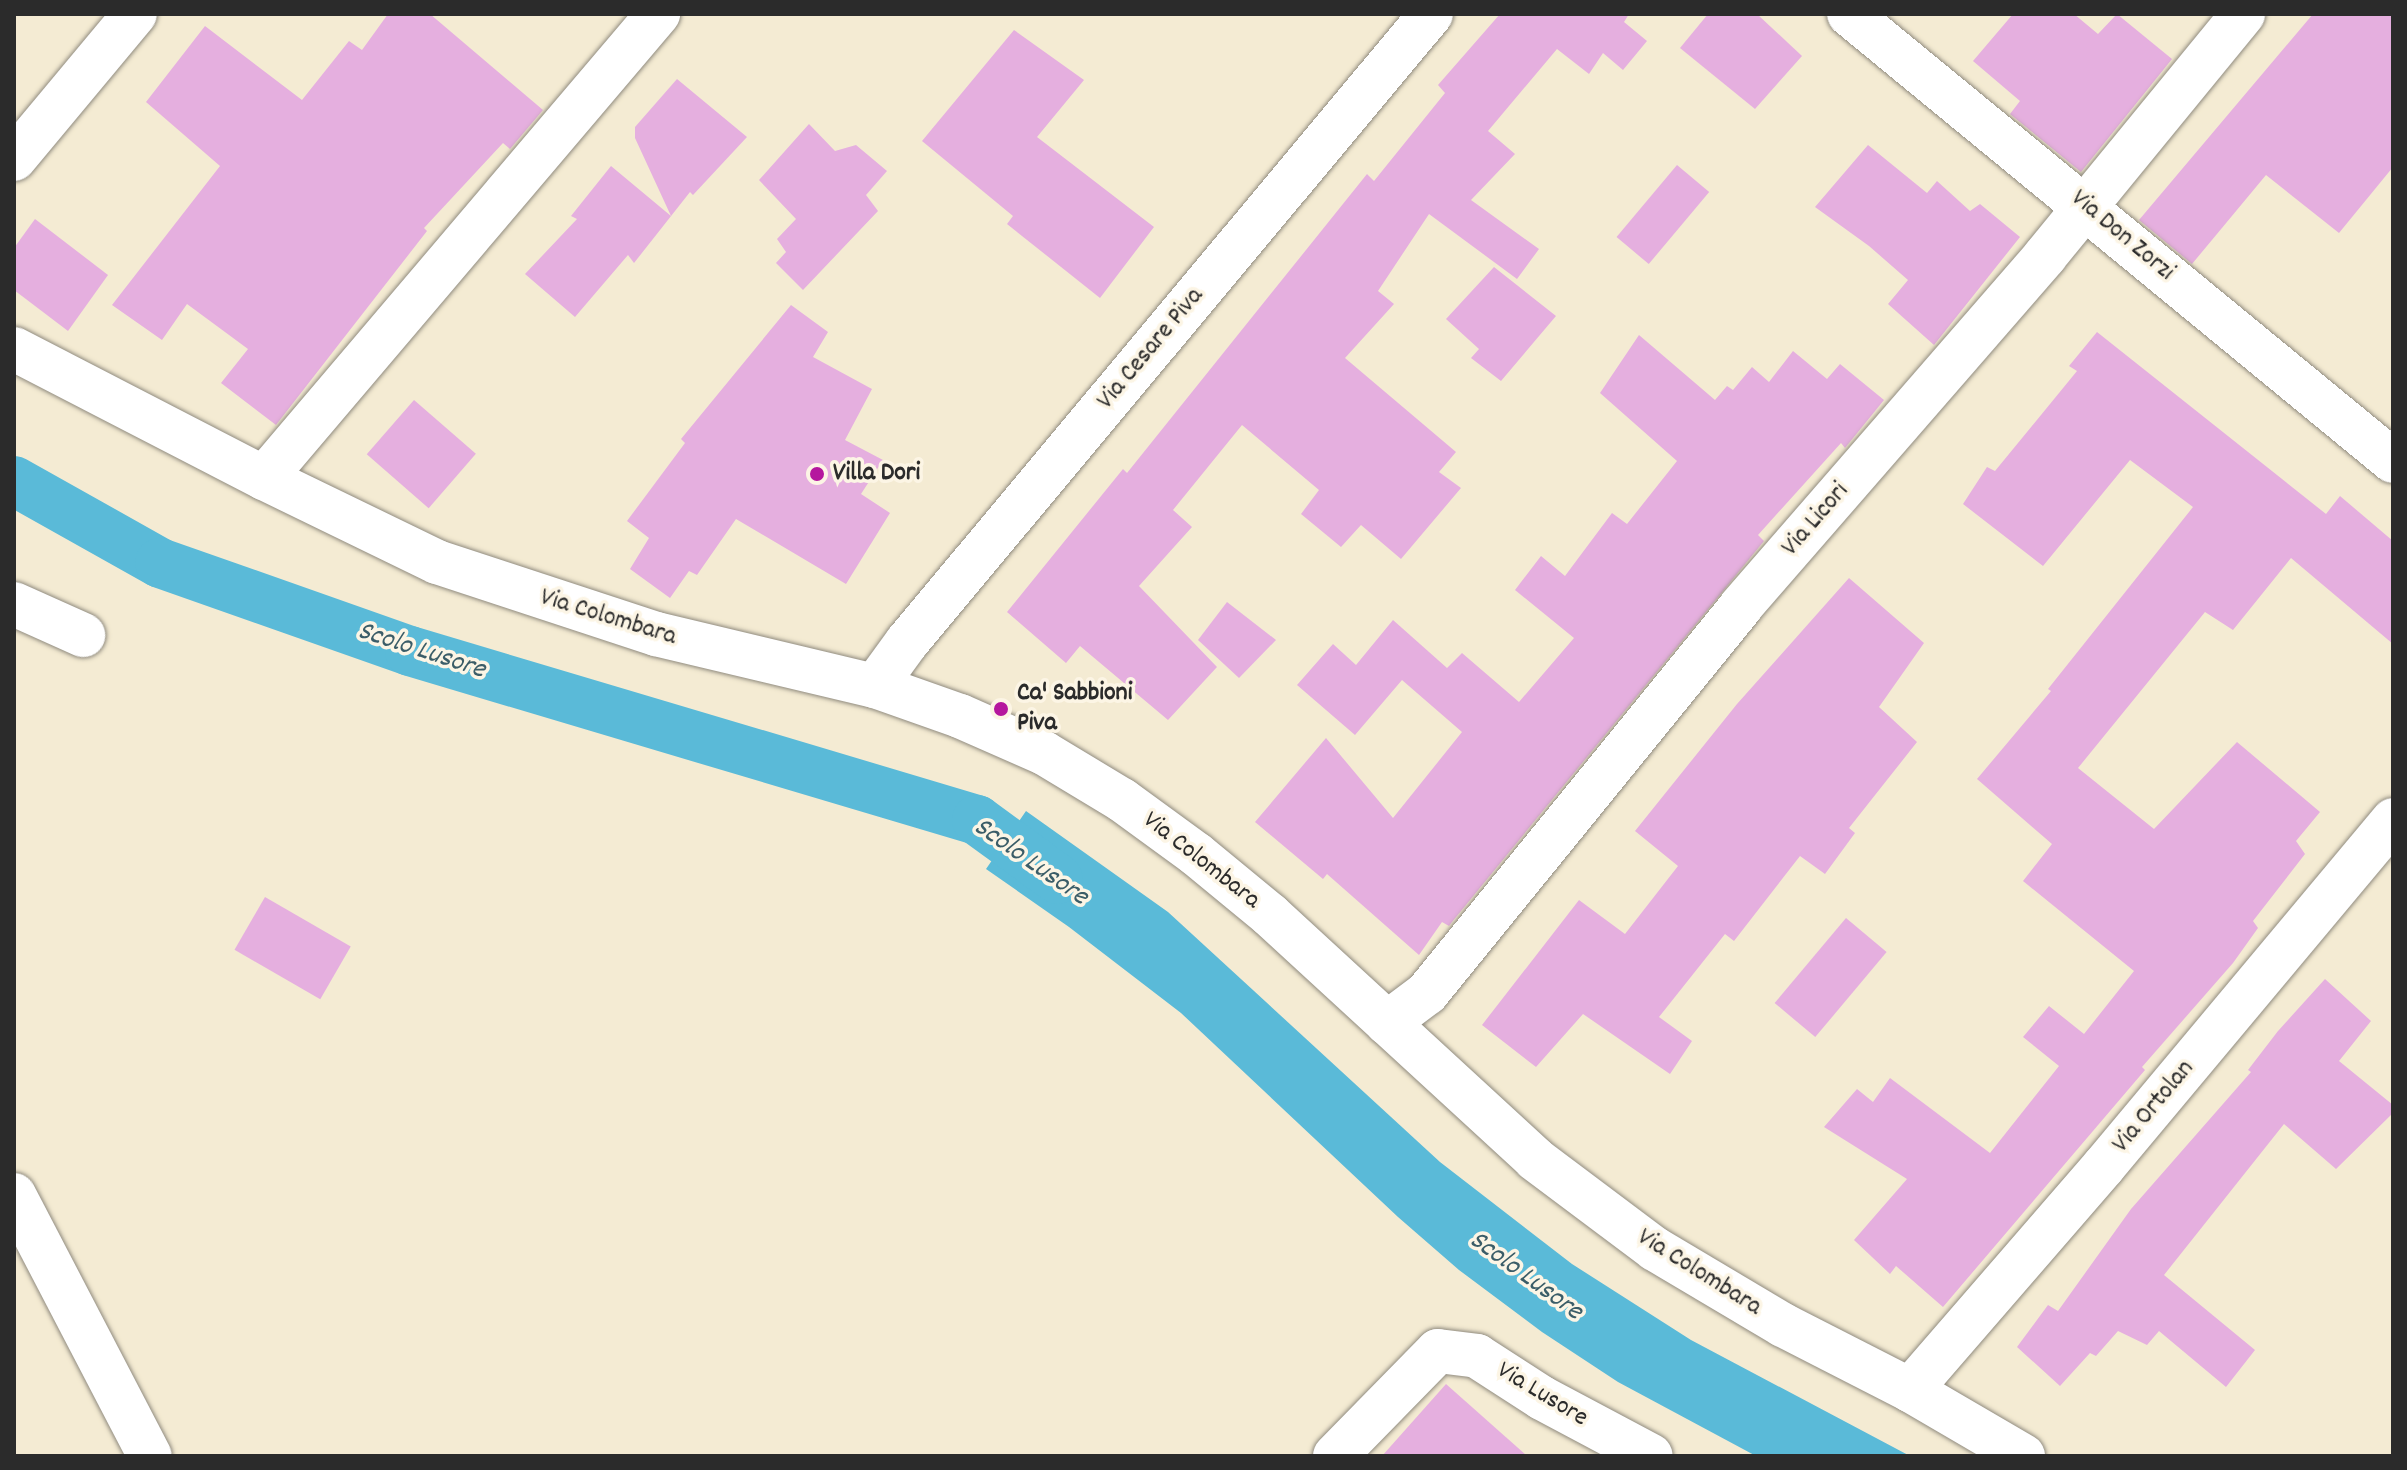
<!DOCTYPE html>
<style>
body{margin:0}
#map{position:relative;width:2407px;height:1470px;overflow:hidden;background:#f4ebd3;font-family:Dekko,sans-serif}
div>[style]{position:absolute}
[style*='--x']{left:calc(var(--x)*1px);top:calc(var(--y)*1px);width:calc(var(--w)*1px);rotate:calc(var(--a)*1deg)}
.water>*{inset:0;background:#5abad8}
.canal>*{height:50px;margin:-25px;padding:0 25px;transform-origin:25px;border-radius:25px;background:#5abad8}
.building>*{inset:0;background:#e5afdf;transform-origin:0 0}
.roads{filter:drop-shadow(0 0 2px #908b7f) drop-shadow(0 0 2px #908b7f)}
.minor>*{height:44px;margin:-22px;padding:0 22px;transform-origin:22px;border-radius:22px;background:#fff}
.major>*{height:44px;margin:-22px;padding:0 22px;transform-origin:22px;border-radius:22px;background:#fff}
.dots>*{width:22px;height:22px;translate:-50% -50%;box-sizing:border-box;border:4px solid #fcf5e5;border-radius:50%}
span{translate:-50% -50%;white-space:nowrap;text-align:center;line-height:1.15;-webkit-text-stroke:7px #fcf5e5;paint-order:stroke}
.street-label{font-size:26px;color:#2b2b2b}
.poi-label{font-size:26px;color:#2b2b2b;font-weight:700}
.left{translate:0 -50%;text-align:left}
.water-label{font-size:28px;color:#3b5d68;font-style:italic}
.frame{position:absolute;inset:0;border:16px solid #2b2b2b;pointer-events:none}
</style>
<div id="map">
<div class="water">
<i style="clip-path:polygon(1026px 811px,1168px 912px,1440px 1162px,1572px 1264px,1691px 1340px,1910px 1456px,1756px 1456px,1618px 1382px,1542px 1332px,1459px 1270px,1398px 1217px,1181px 1013px,1069px 927px,986px 869px)"></i>
</div>
<div class="canal">
<i style="--x:14;--y:481;--w:167;--a:29.3"></i>
<i style="--x:160;--y:563;--w:265;--a:19.4"></i>
<i style="--x:410;--y:651;--w:592;--a:16.6"></i>
<i style="--x:977;--y:820;--w:100;--a:36.1"></i>
</div>
<div class="building">
<i style="clip-path:polygon(388px 14px,430px 14px,543px 110px,510px 149px,503px 143px,424px 228px,427px 231px,276px 425px,221px 383px,248px 349px,187px 304px,162px 340px,112px 305px,220px 166px,146px 102px,205px 26px,302px 100px,349px 41px,362px 50px)"></i>
<i style="clip-path:polygon(1500px 14px,1629px 14px,1624px 22px,1647px 41px,1623px 70px,1603px 53px,1589px 74px,1557px 49px,1488px 131px,1515px 154px,1471px 200px,1539px 249px,1517px 279px,1429px 214px,1378px 291px,1394px 304px,1345px 358px,1456px 452px,1439px 472px,1461px 488px,1401px 559px,1361px 525px,1341px 547px,1301px 514px,1319px 490px,1242px 425px,1173px 510px,1192px 527px,1139px 586px,1217px 667px,1168px 720px,1080px 646px,1066px 663px,1007px 612px,1123px 469px,1127px 473px,1367px 174px,1374px 181px,1445px 93px,1438px 85px)"></i>
<i style="clip-path:polygon(1708px 14px,1757px 14px,1802px 56px,1755px 109px,1680px 48px)"></i>
<i style="clip-path:polygon(2013px 14px,2074px 14px,2098px 34px,2117px 14px,2172px 59px,2081px 172px,2010px 114px,2020px 101px,1973px 61px)"></i>
<i style="clip-path:polygon(2313px 14px,2393px 14px,2393px 167px,2339px 233px,2266px 175px,2192px 264px,2139px 220px)"></i>
<i style="clip-path:polygon(1014px 30px,1084px 80px,1037px 137px,1154px 227px,1100px 298px,1007px 224px,1013px 216px,922px 141px)"></i>
<i style="clip-path:polygon(677px 79px,747px 137px,693px 195px,690px 192px,634px 263px,628px 255px,575px 317px,525px 274px,577px 219px,571px 216px,611px 166px,671px 216px,635px 138px,635px 127px)"></i>
<i style="clip-path:polygon(809px 124px,835px 151px,856px 145px,887px 171px,866px 195px,878px 211px,803px 290px,776px 263px,786px 252px,777px 239px,796px 219px,759px 180px)"></i>
<i style="clip-path:polygon(1868px 145px,1927px 193px,1937px 181px,1970px 211px,1980px 204px,2020px 237px,1934px 345px,1888px 304px,1908px 280px,1869px 246px,1815px 207px)"></i>
<i style="left:1677px;top:165px;width:42px;height:94px;rotate:40deg"></i>
<i style="clip-path:polygon(35px 219px,108px 275px,68px 331px,14px 290px,14px 248px)"></i>
<i style="clip-path:polygon(1494px 267px,1556px 316px,1501px 381px,1471px 358px,1479px 349px,1446px 319px)"></i>
<i style="clip-path:polygon(791px 305px,828px 332px,813px 357px,872px 389px,845px 440px,883px 460px,861px 494px,890px 513px,846px 584px,736px 519px,697px 575px,689px 571px,670px 598px,630px 569px,649px 538px,627px 521px,685px 443px,681px 439px)"></i>
<i style="clip-path:polygon(2097px 332px,2326px 514px,2340px 496px,2393px 541px,2393px 644px,2291px 558px,2233px 630px,2205px 612px,2078px 768px,2154px 829px,2237px 742px,2320px 812px,2296px 841px,2305px 854px,2253px 921px,2258px 928px,2233px 963px,2142px 1067px,2145px 1070px,1943px 1307px,1896px 1266px,1890px 1274px,1854px 1240px,1907px 1179px,1824px 1127px,1857px 1089px,1873px 1102px,1890px 1078px,1990px 1153px,2059px 1066px,2023px 1037px,2049px 1006px,2084px 1034px,2134px 971px,2023px 881px,2052px 844px,1977px 779px,2051px 691px,2048px 689px,2193px 507px,2130px 460px,2043px 566px,1963px 504px,1987px 467px,1995px 471px,2077px 371px,2069px 366px)"></i>
<i style="clip-path:polygon(1639px 335px,1715px 400px,1727px 386px,1733px 390px,1752px 367px,1769px 382px,1793px 351px,1827px 379px,1840px 364px,1884px 400px,1845px 448px,1841px 443px,1758px 535px,1764px 541px,1452px 922px,1449px 926px,1442px 922px,1419px 955px,1327px 874px,1323px 879px,1255px 822px,1326px 738px,1393px 818px,1462px 732px,1402px 680px,1355px 735px,1297px 685px,1333px 644px,1356px 665px,1393px 620px,1447px 668px,1462px 653px,1519px 702px,1574px 638px,1515px 590px,1541px 556px,1565px 576px,1612px 513px,1627px 524px,1677px 461px,1600px 393px)"></i>
<i style="left:414px;top:400px;width:82px;height:72px;rotate:41deg"></i>
<i style="clip-path:polygon(1849px 578px,1924px 643px,1879px 707px,1917px 742px,1849px 828px,1855px 833px,1825px 874px,1800px 856px,1734px 941px,1725px 934px,1659px 1017px,1692px 1041px,1670px 1074px,1583px 1014px,1536px 1067px,1482px 1025px,1579px 900px,1625px 934px,1678px 866px,1635px 831px,1737px 704px)"></i>
<i style="clip-path:polygon(1227px 602px,1276px 640px,1239px 678px,1198px 640px)"></i>
<i style="left:265px;top:897px;width:99px;height:61px;rotate:30deg"></i>
<i style="left:1846px;top:918px;width:53px;height:111px;rotate:40deg"></i>
<i style="clip-path:polygon(2325px 979px,2371px 1021px,2339px 1061px,2393px 1105px,2393px 1113px,2336px 1169px,2284px 1124px,2164px 1275px,2255px 1350px,2226px 1387px,2159px 1331px,2147px 1345px,2118px 1331px,2096px 1356px,2090px 1353px,2060px 1386px,2017px 1347px,2048px 1305px,2058px 1311px,2131px 1209px,2251px 1072px,2248px 1070px,2278px 1031px)"></i>
<i style="clip-path:polygon(1446px 1384px,1527px 1456px,1382px 1456px)"></i>
</div>
<div class="roads">
<div class="minor">
<i style="--x:1849;--y:14;--w:704;--a:39.41"></i>
<i style="--x:14;--y:159;--w:189;--a:-50.2"></i>
<i style="--x:14;--y:349;--w:281;--a:27.3"></i>
<i style="--x:264;--y:478;--w:192;--a:25.9"></i>
<i style="--x:437;--y:562;--w:231;--a:18.2"></i>
<i style="--x:656;--y:634;--w:225;--a:13.4"></i>
<i style="--x:875;--y:686;--w:90;--a:19.4"></i>
<i style="--x:960;--y:716;--w:92;--a:23.8"></i>
<i style="--x:1044;--y:753;--w:91;--a:31.1"></i>
<i style="--x:1122;--y:800;--w:92;--a:36.1"></i>
<i style="--x:1196;--y:854;--w:96;--a:39.5"></i>
<i style="--x:1270;--y:915;--w:360;--a:42.6"></i>
<i style="--x:1535;--y:1159;--w:150;--a:36.9"></i>
<i style="--x:1655;--y:1249;--w:149;--a:30.7"></i>
<i style="--x:1783;--y:1325;--w:143;--a:27.1"></i>
<i style="--x:1910;--y:1390;--w:131;--a:30.3"></i>
<i style="--x:264;--y:478;--w:609;--a:-49.66"></i>
<i style="--x:14;--y:604;--w:76;--a:24.2"></i>
<i style="--x:875;--y:686;--w:54;--a:-54"></i>
<i style="--x:907;--y:642;--w:818;--a:-50.16"></i>
<i style="--x:1387;--y:1023;--w:50;--a:-36.9"></i>
<i style="--x:1427;--y:993;--w:498;--a:-50.9"></i>
<i style="--x:1741;--y:606;--w:464;--a:-49"></i>
<i style="--x:2045;--y:256;--w:313;--a:-50.7"></i>
<i style="--x:1910;--y:1390;--w:296;--a:-49.1"></i>
<i style="--x:2104;--y:1166;--w:451;--a:-50.1"></i>
<i style="--x:1335;--y:1456;--w:147;--a:-45.6"></i>
<i style="--x:1438;--y:1351;--w:39;--a:7"></i>
<i style="--x:1477;--y:1356;--w:77;--a:32.9"></i>
<i style="--x:1542;--y:1398;--w:123;--a:28"></i>
</div>
<div class="major">
<i style="--x:14;--y:1195;--w:294;--a:62.5"></i>
</div>
</div>
<div class="dots">
<i style="left:817px;top:474px;background:#b5179e"></i>
<i style="left:1001px;top:709px;background:#b5179e"></i>
</div>
<div class="street-label">
<span style="left:2122px;top:236px;rotate:40deg">Via Don Zorzi</span>
<span style="left:1151px;top:349px;rotate:-50deg">Via Cesare Piva</span>
<span style="left:1816px;top:520px;rotate:-49deg">Via Licori</span>
<span style="left:608px;top:618px;rotate:17deg">Via Colombara</span>
<span style="left:1201px;top:861px;rotate:38deg">Via Colombara</span>
<span style="left:2154px;top:1107px;rotate:-50deg">Via Ortolan</span>
<span style="left:1699px;top:1273px;rotate:32deg">Via Colombara</span>
<span style="left:1542px;top:1395px;rotate:31deg">Via Lusore</span>
</div>
<div class="poi-label">
<span class="left" style="left:833px;top:474px">Villa Dori</span>
<span class="left" style="left:1017px;top:709px">Ca' Sabbioni<br>Piva</span>
</div>
<div class="water-label">
<span style="left:421px;top:652px;rotate:18deg">Scolo Lusore</span>
<span style="left:1030px;top:863px;rotate:35deg">Scolo Lusore</span>
<span style="left:1525px;top:1277px;rotate:36deg">Scolo Lusore</span>
</div>
<div class="frame"></div>
</div>
